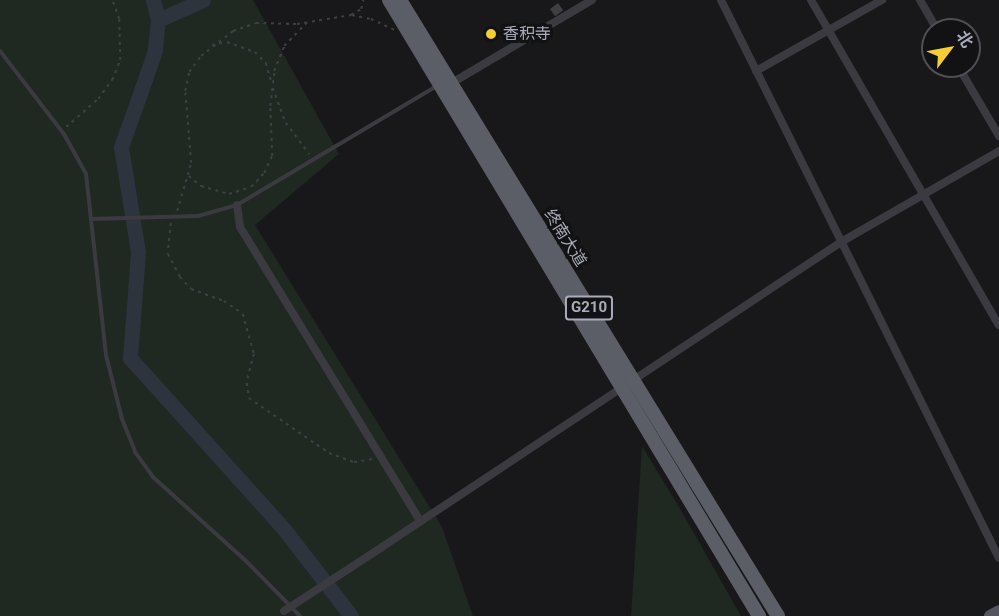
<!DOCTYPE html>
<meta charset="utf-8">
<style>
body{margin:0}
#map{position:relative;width:999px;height:616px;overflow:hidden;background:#181719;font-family:Roboto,"Noto Sans SC",sans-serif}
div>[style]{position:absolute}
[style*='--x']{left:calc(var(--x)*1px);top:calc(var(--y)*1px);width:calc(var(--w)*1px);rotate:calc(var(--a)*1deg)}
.green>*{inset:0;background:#1f2821}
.river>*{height:15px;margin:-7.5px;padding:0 7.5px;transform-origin:7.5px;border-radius:7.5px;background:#2d343e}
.building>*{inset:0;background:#3f3f43;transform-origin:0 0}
.path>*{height:1.5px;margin-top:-0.75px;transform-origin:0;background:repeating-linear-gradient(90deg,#3e3f45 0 3px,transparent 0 7.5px)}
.service>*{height:4px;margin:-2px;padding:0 2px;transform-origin:2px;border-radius:2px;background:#3a3a40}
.minor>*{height:8px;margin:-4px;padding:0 4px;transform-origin:4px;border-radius:4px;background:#3a3a40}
.primary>*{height:12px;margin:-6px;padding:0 6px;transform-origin:6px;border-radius:6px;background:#54555e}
.trunk>*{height:14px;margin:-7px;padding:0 7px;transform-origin:7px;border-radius:7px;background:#5c5e67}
.minor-bridge>*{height:8px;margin:-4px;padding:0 4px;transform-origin:4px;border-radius:4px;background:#3a3a40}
.dots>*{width:16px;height:16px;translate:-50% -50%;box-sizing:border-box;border:3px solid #121214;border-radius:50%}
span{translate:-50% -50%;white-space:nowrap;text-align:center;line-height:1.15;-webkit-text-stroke:6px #121214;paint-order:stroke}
.shield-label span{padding:2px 4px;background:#121214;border:2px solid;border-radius:4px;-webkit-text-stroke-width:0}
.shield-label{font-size:15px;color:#a9acb9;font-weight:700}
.poi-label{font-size:16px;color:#a9acb9}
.left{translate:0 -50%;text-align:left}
.street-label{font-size:16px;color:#a9acb9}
.north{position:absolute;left:921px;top:18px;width:60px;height:60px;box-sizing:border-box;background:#121214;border:2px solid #4e5056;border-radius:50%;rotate:58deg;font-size:16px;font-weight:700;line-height:24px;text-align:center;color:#a9acb9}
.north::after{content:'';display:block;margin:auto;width:21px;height:27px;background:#f5cd34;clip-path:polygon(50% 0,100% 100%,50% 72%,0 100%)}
</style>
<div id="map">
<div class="green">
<i style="clip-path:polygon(0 0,253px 0,339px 154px,255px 225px,442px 527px,473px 616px,0 616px)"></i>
<i style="clip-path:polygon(642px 446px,682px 512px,741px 616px,631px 616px)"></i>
</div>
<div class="river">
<i style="--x:153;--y:0;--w:21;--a:76"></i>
<i style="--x:158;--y:20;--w:31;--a:96"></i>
<i style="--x:155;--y:51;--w:102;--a:109.5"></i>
<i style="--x:121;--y:147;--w:106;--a:80.8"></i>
<i style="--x:138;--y:252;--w:106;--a:94.3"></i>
<i style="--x:130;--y:358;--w:230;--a:48"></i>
<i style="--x:284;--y:529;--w:110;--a:52.4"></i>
<i style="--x:158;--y:20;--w:49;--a:-24"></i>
</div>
<div class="building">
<i style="left:558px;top:3px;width:9px;height:10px;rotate:54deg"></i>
</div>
<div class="path">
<i style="--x:352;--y:15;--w:19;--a:12"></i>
<i style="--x:371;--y:19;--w:26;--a:25"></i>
<i style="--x:212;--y:45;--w:15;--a:-11"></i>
<i style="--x:227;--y:42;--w:30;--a:20"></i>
<i style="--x:255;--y:52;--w:16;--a:45"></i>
<i style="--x:266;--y:63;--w:22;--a:74"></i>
<i style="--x:273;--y:88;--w:37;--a:70"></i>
<i style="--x:286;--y:123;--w:39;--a:53"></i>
<i style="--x:66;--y:127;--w:43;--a:-41.2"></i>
<i style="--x:98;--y:99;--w:24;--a:-54"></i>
<i style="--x:112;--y:80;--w:22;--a:-68"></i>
<i style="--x:120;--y:60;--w:41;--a:-91.4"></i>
<i style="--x:119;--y:19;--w:20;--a:-110"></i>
<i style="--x:189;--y:176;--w:16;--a:40"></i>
<i style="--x:201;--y:186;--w:29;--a:16"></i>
<i style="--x:229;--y:194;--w:23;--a:-18"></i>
<i style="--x:251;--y:187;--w:19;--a:-47"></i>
<i style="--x:264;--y:173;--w:19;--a:-65"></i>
<i style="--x:272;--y:156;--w:50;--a:-92.3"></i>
<i style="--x:270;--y:106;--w:35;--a:-83"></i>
<i style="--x:274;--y:71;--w:27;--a:-68"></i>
<i style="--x:284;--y:46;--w:35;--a:-46"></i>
<i style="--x:177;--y:211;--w:50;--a:-73.7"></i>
<i style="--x:191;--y:163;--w:72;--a:-94.8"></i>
<i style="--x:185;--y:91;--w:19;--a:-78"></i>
<i style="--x:189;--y:72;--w:20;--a:-53"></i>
<i style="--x:201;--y:56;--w:41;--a:-38"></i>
<i style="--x:233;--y:31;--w:24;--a:-19"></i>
<i style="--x:256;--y:23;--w:41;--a:1.4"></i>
<i style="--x:297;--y:24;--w:55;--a:-9.5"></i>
<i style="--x:351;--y:15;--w:12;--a:-31"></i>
<i style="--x:361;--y:9;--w:9;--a:-77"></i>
<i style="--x:171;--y:223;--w:31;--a:96"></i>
<i style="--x:168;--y:254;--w:26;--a:62"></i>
<i style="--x:180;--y:277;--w:16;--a:47"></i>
<i style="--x:191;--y:289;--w:35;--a:20"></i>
<i style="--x:224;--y:301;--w:23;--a:34"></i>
<i style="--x:243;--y:314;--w:41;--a:74.6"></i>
<i style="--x:254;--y:354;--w:30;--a:104"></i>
<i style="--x:247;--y:383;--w:15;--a:82"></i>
<i style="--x:249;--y:398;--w:97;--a:34.5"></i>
<i style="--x:329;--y:453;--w:27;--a:20"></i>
<i style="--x:354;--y:462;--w:19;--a:-9"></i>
</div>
<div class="service">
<i style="--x:0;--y:51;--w:105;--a:52.4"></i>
<i style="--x:64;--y:134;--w:46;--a:61.2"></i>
<i style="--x:86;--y:174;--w:182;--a:83.7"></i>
<i style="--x:106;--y:355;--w:66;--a:76"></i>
<i style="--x:122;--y:419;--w:35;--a:68"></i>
<i style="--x:135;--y:452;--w:31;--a:54"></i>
<i style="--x:153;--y:477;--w:125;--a:42.1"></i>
<i style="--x:246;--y:561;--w:77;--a:45.5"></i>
<i style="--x:91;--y:219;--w:107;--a:-1.6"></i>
<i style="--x:198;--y:216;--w:41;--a:-15.8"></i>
<i style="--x:237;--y:205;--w:234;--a:-30.8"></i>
</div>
<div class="minor">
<i style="--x:721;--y:0;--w:623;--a:63.52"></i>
<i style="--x:811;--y:0;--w:375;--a:60"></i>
<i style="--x:920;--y:0;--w:34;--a:60"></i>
<i style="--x:958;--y:66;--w:81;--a:59.6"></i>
<i style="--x:756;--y:71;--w:145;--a:-29.4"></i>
<i style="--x:450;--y:84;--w:165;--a:-30.6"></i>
<i style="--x:237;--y:205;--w:22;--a:82"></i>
<i style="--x:240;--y:227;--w:345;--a:58.5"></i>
<i style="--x:382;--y:547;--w:551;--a:-33.6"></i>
<i style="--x:841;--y:242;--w:182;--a:-29.9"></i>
</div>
<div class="primary">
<i style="--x:990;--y:616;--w:10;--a:-29"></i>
</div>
<div class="trunk">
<i style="--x:389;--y:0;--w:719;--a:59.01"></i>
<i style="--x:400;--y:0;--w:723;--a:58.47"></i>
</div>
<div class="minor-bridge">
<i style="--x:284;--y:611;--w:117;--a:-33.1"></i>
</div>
<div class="dots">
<i style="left:491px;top:34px;background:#f5cd34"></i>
</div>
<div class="shield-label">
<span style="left:589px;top:308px">G210</span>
</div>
<div class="poi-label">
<span class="left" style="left:503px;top:34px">香积寺</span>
</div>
<div class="street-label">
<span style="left:565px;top:238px;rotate:58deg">终南大道</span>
</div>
<div class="north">北</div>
</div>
